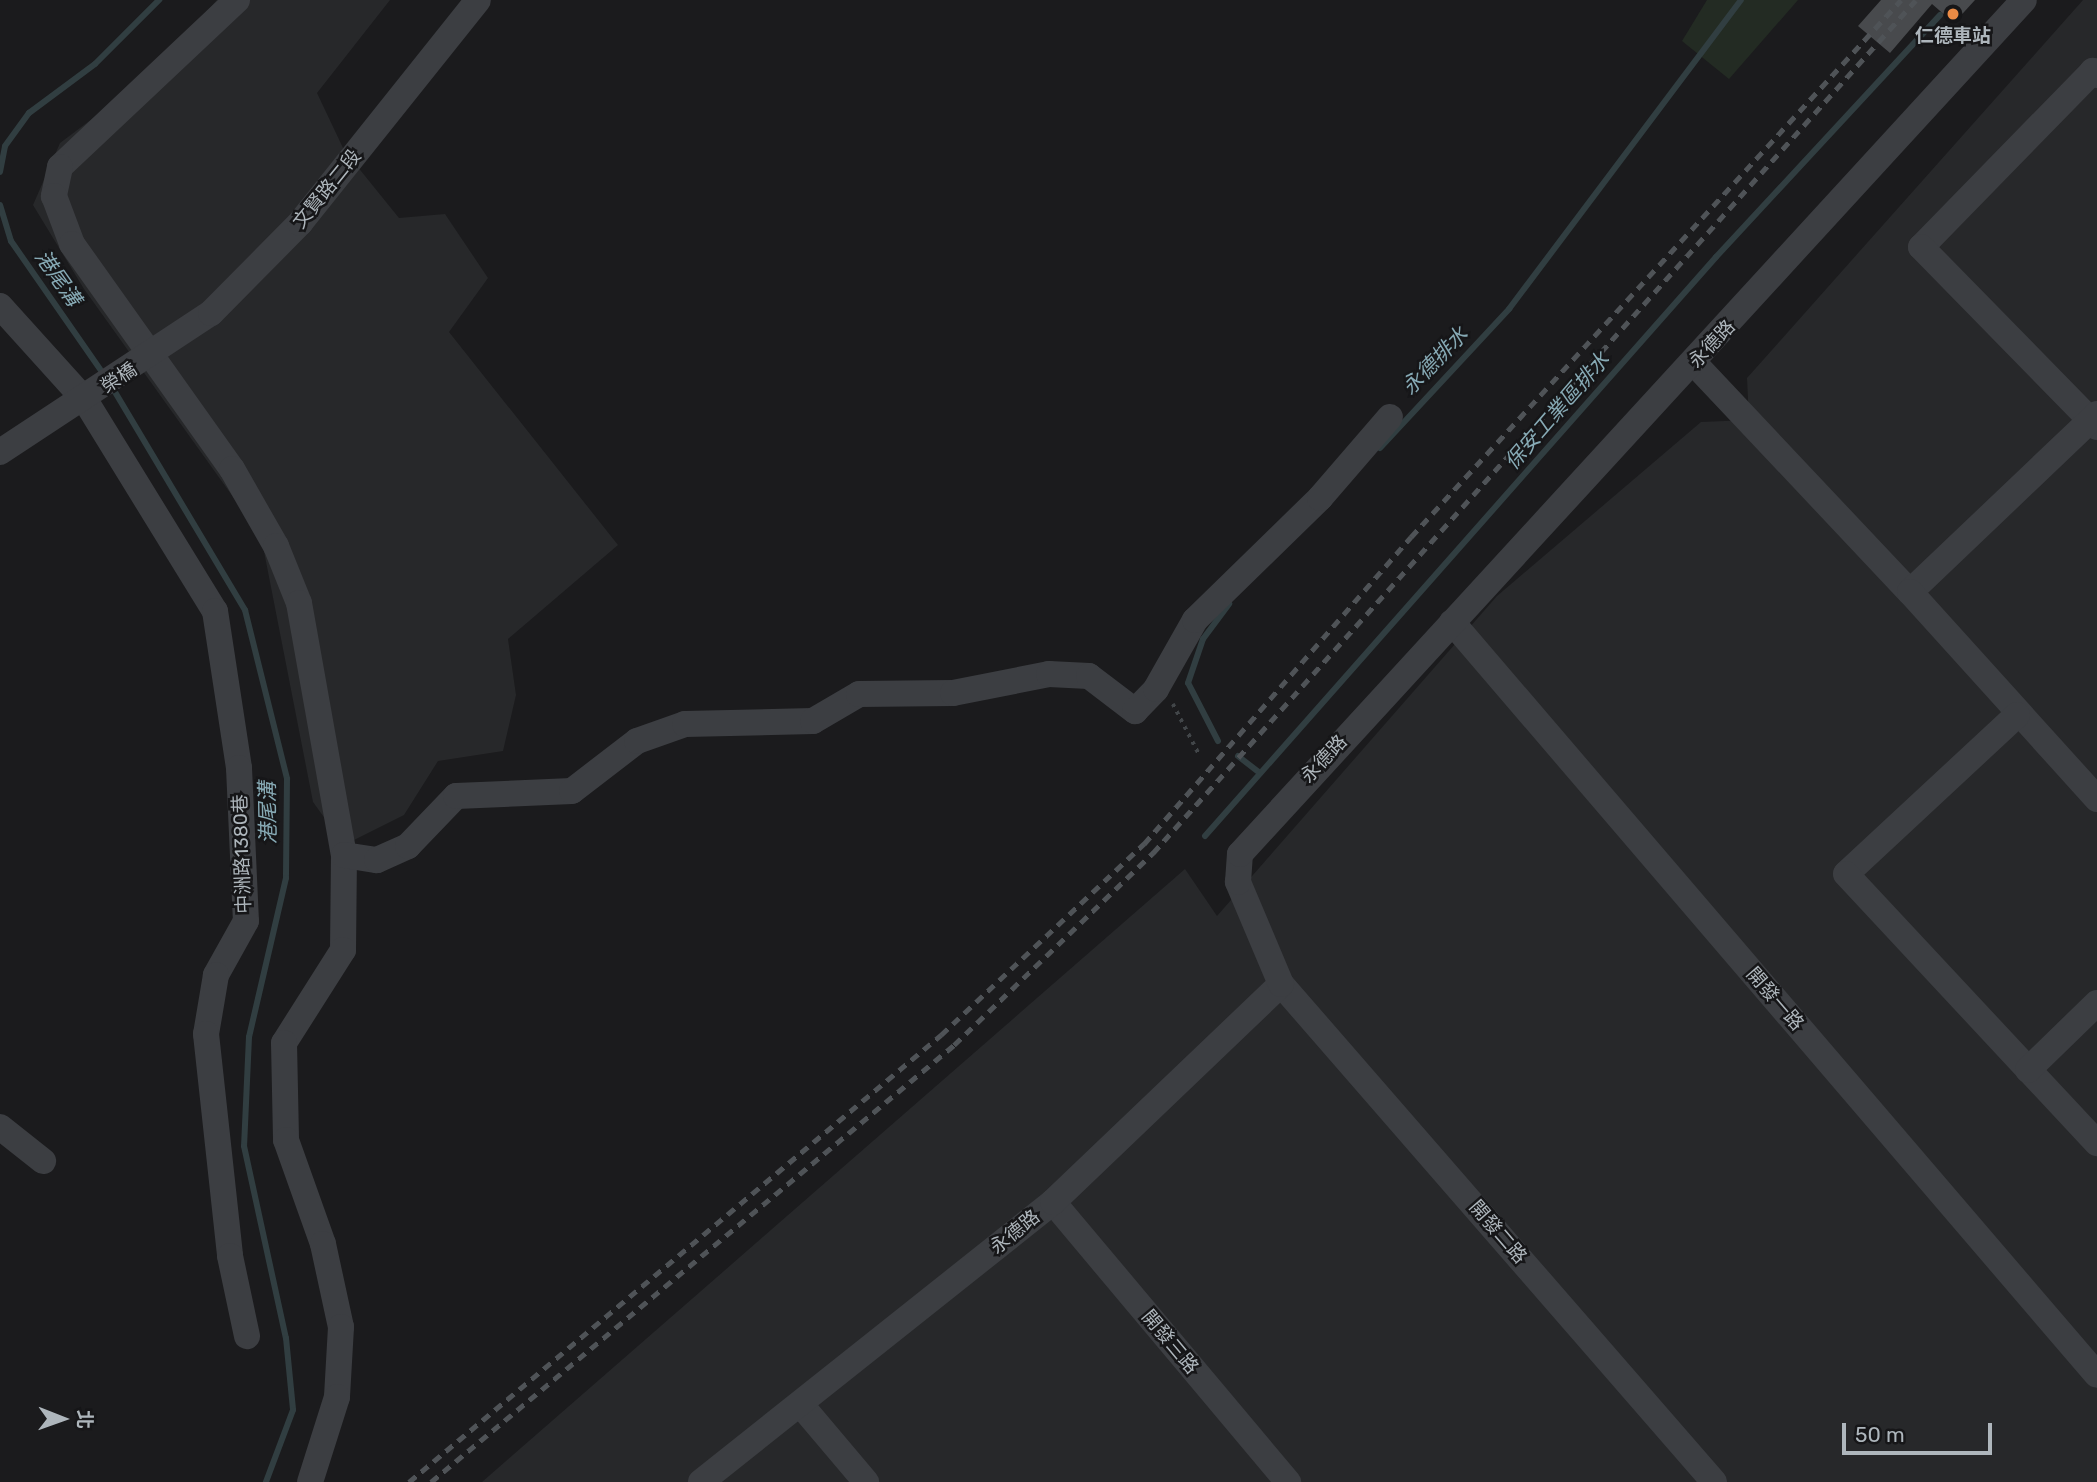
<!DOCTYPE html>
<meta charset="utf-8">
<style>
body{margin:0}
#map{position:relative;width:2097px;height:1482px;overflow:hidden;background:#1b1b1d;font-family:Rubik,"Noto Sans TC",sans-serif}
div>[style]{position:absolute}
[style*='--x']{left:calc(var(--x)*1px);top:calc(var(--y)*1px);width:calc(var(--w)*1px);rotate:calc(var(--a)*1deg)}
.built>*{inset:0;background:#27282a}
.green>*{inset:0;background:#232b23}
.stream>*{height:6px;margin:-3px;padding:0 3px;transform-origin:3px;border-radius:3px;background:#313e41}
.building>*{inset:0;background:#484a4d}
.path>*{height:3.5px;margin-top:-1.75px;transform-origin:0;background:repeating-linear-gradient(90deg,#424649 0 3.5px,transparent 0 8.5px)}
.minor>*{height:26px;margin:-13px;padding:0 13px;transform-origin:13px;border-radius:13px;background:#3c3e42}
.rail>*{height:5px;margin-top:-2.5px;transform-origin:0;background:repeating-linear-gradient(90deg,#4f5357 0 9px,transparent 0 16px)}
.dots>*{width:19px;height:19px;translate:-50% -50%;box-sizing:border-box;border:4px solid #161618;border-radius:50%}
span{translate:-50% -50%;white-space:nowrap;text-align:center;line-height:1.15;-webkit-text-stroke:5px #161618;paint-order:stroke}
.poi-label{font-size:19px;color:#aeb6bc;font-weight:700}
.street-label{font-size:19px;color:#aeb6bc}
.water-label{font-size:21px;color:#87aab5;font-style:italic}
.north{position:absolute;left:28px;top:1384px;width:70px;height:70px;-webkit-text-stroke:5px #161618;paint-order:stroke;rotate:91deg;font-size:19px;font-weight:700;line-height:28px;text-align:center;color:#aeb6bc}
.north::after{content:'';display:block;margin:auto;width:24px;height:32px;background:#aeb6bc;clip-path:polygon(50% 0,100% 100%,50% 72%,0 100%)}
.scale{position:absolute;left:1842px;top:1423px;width:150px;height:32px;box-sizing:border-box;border:4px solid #aeb6bc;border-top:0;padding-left:9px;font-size:21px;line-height:24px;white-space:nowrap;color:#aeb6bc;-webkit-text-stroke:5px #161618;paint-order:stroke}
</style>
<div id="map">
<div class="built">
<i style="clip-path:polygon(217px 0,390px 0,317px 93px,344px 150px,399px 218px,445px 214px,488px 278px,449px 332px,618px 545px,508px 639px,516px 695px,503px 751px,438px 761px,404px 815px,344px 845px,313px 802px,261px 536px,84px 289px,33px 205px,60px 143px,141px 82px)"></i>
<i style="clip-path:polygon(2083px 0,2097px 0,2097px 1482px,482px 1482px,1185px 869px,1217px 916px,1497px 596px,1701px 422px,1749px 420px,1747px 378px)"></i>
</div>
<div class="green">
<i style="clip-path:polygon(1707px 0,1798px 0,1729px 79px,1682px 41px)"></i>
</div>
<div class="stream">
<i style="--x:0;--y:172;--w:26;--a:-79"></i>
<i style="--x:5;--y:146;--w:41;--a:-54"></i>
<i style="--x:29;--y:113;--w:82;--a:-36.6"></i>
<i style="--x:95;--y:64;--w:91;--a:-45"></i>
<i style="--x:0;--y:205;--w:38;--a:73"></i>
<i style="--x:11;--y:241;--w:163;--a:55.2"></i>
<i style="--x:112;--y:387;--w:260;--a:59.2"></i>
<i style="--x:245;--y:610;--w:174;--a:76"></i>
<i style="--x:287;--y:779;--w:99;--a:90.6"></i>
<i style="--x:286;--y:878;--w:163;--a:103.1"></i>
<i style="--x:249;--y:1037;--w:109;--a:92.6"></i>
<i style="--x:244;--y:1146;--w:197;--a:77.7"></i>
<i style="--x:286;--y:1338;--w:72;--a:84.4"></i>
<i style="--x:293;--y:1410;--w:77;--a:110.6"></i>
<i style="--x:1380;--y:448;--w:190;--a:-47.1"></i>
<i style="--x:1509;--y:309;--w:386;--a:-53.1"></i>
<i style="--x:1218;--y:741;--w:65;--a:-117.3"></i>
<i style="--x:1188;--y:683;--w:46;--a:-71.2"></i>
<i style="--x:1203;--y:639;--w:44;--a:-53.4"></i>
<i style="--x:1238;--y:756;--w:28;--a:38"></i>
<i style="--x:1205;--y:836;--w:772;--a:-48.57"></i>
<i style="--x:1716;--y:257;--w:330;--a:-47.2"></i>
</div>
<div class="building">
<i style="clip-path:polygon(1881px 0,1975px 0,1954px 23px,1932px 4px,1890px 53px,1858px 26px)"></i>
</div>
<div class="path">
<i style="--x:1173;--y:704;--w:59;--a:62.6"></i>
</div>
<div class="minor">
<i style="--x:237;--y:0;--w:243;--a:136.7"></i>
<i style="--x:60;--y:167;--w:30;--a:102"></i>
<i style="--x:54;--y:196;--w:51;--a:69.4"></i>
<i style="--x:72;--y:244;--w:276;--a:54.6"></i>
<i style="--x:232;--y:469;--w:89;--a:60.3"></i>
<i style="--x:276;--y:546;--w:61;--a:68"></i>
<i style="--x:299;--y:603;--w:256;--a:79.9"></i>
<i style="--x:344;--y:855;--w:95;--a:90.6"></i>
<i style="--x:343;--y:950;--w:110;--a:122.4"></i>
<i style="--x:284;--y:1043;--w:97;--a:88.8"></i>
<i style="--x:286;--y:1140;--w:110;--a:70.4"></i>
<i style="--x:323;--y:1244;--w:85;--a:77.8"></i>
<i style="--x:341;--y:1327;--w:70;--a:93.3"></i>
<i style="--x:337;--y:1397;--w:89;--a:107.6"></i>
<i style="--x:2097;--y:75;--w:6;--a:-135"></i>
<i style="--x:2093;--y:71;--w:246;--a:134.3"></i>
<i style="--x:1921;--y:247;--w:252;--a:45.6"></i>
<i style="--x:0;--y:306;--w:127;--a:47.9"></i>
<i style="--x:85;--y:400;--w:248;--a:58.4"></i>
<i style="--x:215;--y:611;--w:159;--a:81.3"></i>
<i style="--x:239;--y:768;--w:153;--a:87.4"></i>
<i style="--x:246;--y:921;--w:62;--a:119.1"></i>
<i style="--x:216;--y:975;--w:60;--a:99.6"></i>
<i style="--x:206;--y:1034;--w:223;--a:83.8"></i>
<i style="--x:230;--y:1256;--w:82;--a:78"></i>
<i style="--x:1694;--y:363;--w:315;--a:46.7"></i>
<i style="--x:1910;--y:592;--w:258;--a:-43.6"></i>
<i style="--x:0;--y:452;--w:253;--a:-33.4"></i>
<i style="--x:211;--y:313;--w:127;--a:-45.3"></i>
<i style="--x:300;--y:223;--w:285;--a:-51.4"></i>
<i style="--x:1910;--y:592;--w:279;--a:47.9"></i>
<i style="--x:1452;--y:622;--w:991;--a:49.42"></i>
<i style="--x:2017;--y:715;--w:233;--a:137.1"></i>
<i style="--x:1846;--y:874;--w:368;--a:47"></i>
<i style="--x:344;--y:855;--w:33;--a:9"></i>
<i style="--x:377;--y:860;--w:34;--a:-24"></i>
<i style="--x:408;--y:846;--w:69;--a:-46.2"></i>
<i style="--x:456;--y:796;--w:116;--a:-2.5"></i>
<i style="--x:572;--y:791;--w:82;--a:-37.6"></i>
<i style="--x:637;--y:741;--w:51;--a:-19.5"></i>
<i style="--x:685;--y:724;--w:128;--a:-1.3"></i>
<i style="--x:813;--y:721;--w:53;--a:-30.4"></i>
<i style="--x:859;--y:694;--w:94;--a:-0.6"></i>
<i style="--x:953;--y:693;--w:98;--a:-11.2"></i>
<i style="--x:1049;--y:674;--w:40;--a:2.9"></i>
<i style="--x:1089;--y:676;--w:58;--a:37.3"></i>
<i style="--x:1135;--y:711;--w:30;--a:-46"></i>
<i style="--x:1156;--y:689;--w:79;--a:-60.5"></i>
<i style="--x:1195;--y:620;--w:175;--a:-44.3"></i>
<i style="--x:1320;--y:498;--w:107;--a:-49.2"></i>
<i style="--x:1281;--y:984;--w:660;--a:48.99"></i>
<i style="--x:2028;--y:1070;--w:96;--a:-44.2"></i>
<i style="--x:0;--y:1127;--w:55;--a:38.3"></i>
<i style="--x:1053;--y:1202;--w:366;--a:50"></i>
<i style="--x:801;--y:1405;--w:101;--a:49.8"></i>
<i style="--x:701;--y:1482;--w:450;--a:-38.5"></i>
<i style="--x:1053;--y:1202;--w:315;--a:-43.7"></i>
<i style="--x:1281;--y:984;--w:111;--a:-112.9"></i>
<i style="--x:1238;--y:882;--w:28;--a:-86"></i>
<i style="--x:1240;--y:854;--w:1159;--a:-47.45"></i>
</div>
<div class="rail">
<i style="--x:409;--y:1482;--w:695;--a:-40.04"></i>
<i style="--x:941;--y:1035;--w:279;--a:-43.3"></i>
<i style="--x:1144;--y:844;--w:407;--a:-49"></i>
<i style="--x:1411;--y:537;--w:727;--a:-47.62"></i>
<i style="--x:431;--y:1482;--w:682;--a:-39.88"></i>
<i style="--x:954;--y:1045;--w:277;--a:-44"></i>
<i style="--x:1153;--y:853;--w:1144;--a:-48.19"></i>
</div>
<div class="dots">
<i style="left:1953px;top:14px;background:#eb8b45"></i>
</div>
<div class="poi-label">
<span style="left:1953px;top:36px">仁德車站</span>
</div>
<div class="street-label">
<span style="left:327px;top:189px;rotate:-51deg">文賢路二段</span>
<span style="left:1712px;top:344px;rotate:-47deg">永德路</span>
<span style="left:119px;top:378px;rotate:-33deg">榮橋</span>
<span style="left:1324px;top:759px;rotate:-47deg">永德路</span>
<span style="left:242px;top:854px;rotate:-92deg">中洲路1380巷</span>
<span style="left:1775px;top:999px;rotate:49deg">開發一路</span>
<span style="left:1015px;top:1232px;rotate:-39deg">永德路</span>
<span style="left:1498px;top:1232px;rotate:49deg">開發二路</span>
<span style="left:1170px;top:1342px;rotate:50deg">開發三路</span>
</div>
<div class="water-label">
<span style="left:58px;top:278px;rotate:55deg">港尾溝</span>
<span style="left:1435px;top:361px;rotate:-46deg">永德排水</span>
<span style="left:1557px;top:411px;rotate:-49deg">保安工業區排水</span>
<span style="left:268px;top:813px;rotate:-91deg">港尾溝</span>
</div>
<div class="north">北</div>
<div class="scale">50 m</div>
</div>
